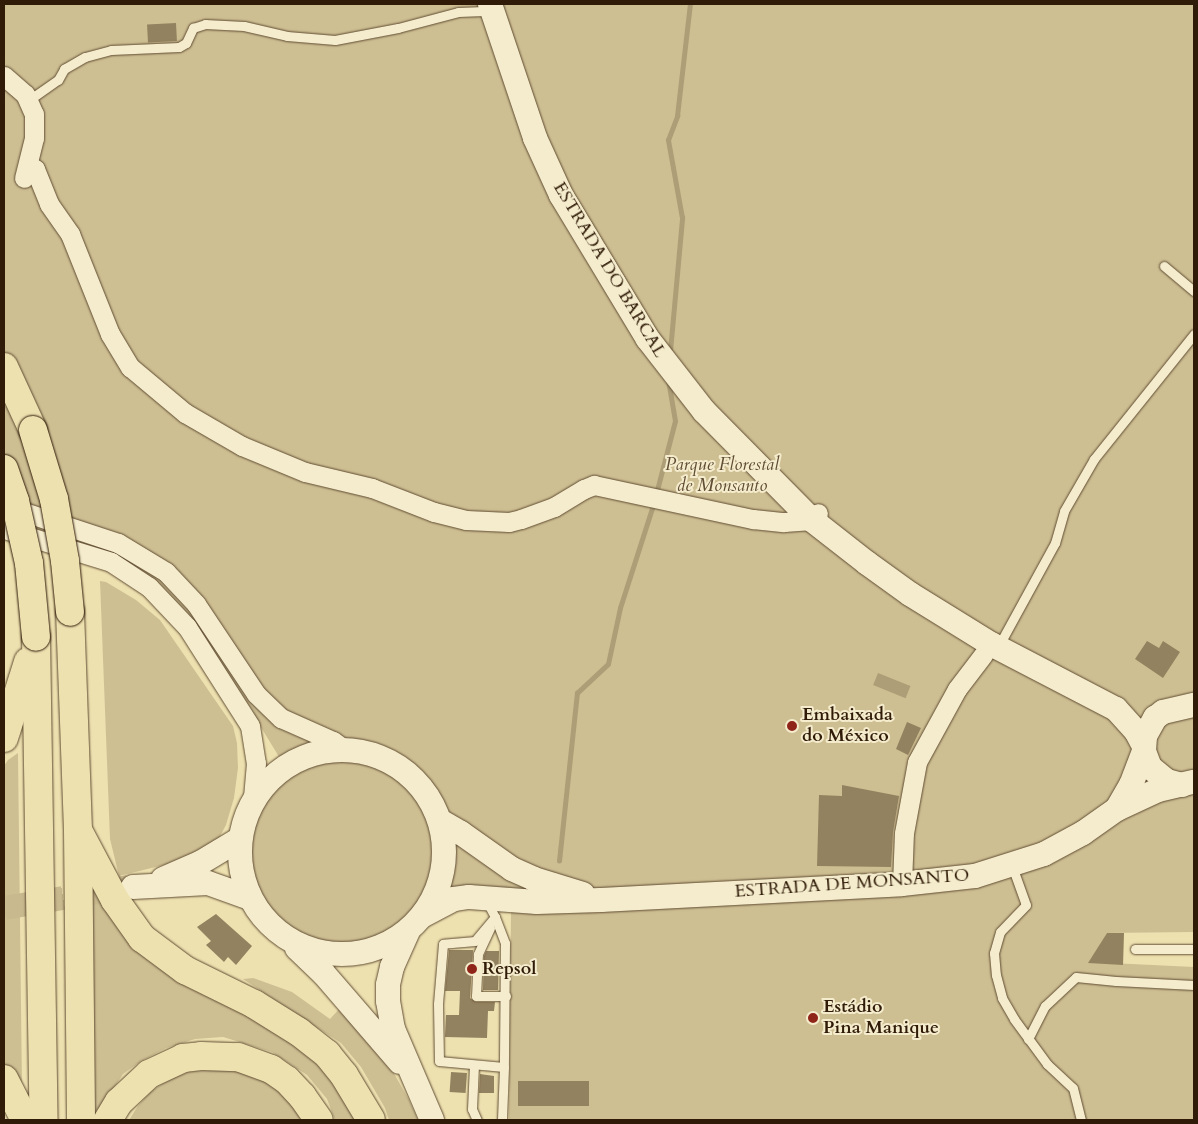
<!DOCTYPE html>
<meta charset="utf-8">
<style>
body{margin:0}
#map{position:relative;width:1198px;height:1124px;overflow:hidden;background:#eee1b0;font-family:Cardo,serif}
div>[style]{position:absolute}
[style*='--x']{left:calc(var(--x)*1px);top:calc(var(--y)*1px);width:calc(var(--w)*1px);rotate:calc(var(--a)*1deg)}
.green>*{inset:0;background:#cebf93}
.water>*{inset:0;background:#ad9e77;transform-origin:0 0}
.stream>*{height:4.5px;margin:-2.25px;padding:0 2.25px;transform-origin:2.25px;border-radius:2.25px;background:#ad9e77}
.building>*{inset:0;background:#93825f;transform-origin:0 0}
.tertiary-tunnel>*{height:24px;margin-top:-12px;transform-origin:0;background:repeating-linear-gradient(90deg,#c8b98e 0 24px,transparent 0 36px)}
.roads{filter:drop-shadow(0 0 1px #604c32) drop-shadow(0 0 1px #604c32)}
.service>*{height:9px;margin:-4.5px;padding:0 4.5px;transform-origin:4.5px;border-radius:4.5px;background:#f4eccc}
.minor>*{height:19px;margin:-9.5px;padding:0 9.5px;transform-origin:9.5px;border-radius:9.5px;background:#f4eccc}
.tertiary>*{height:24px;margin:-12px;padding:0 12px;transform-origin:12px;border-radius:12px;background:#f4eccc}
.tertiary>.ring{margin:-12px;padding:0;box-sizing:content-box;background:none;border:24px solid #f4eccc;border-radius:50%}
.trunk>*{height:28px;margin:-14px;padding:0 14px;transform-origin:14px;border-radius:14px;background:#eee1b0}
.bridges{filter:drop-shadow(0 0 1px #301b08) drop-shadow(0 0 1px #301b08)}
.trunk-bridge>*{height:28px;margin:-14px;padding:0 14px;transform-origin:14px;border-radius:14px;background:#eee1b0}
.dots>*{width:14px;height:14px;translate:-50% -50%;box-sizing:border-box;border:2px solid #f4eccc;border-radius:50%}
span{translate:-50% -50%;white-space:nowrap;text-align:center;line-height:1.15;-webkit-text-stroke:4px #f4eccc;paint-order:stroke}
.street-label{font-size:18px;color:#301b08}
.park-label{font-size:18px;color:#5f4c32;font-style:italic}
.poi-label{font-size:18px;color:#301b08;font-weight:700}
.left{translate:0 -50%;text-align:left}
.frame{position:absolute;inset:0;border:5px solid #301b08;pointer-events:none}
</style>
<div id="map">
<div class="green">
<i style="clip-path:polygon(4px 4px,1194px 4px,1194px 932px,1107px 933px,1090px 962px,1194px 967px,1194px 1120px,509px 1120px,511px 909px,472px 894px,379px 953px,365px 959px,346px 962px,325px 959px,309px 950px,268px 918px,247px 886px,242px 867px,242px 848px,253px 807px,262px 789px,284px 765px,237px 688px,210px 648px,94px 549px,4px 520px)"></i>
<i style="clip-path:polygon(100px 581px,106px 582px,136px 600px,160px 620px,233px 726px,237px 743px,238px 768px,234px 798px,226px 825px,218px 840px,184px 860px,119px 876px,110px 839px)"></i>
<i style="clip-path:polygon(18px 753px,22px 1087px,14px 1081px,4px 1064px,4px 766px,8px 760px)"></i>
<i style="clip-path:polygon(94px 884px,127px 940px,146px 958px,257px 1018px,306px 1052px,327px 1073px,359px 1120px,335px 1120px,327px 1099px,307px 1075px,272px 1052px,223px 1037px,195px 1039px,166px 1048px,141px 1061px,123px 1074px,101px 1107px,95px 1111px,92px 888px)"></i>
<i style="clip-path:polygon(253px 978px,292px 992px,330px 1019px,341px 1007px,388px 1063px,409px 1100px,418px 1120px,389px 1120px,385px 1108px,361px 1067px,341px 1043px,243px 979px)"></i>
<i style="clip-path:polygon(211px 1069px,233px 1070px,255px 1076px,277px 1089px,295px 1107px,302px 1120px,129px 1120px,138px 1106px,150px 1092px,168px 1080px,188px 1072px)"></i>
</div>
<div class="water">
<i style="left:878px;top:673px;width:35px;height:13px;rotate:22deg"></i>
</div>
<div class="stream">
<i style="--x:670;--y:351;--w:134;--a:-84.8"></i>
<i style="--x:682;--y:218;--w:79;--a:-100.2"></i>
<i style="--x:668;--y:140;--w:26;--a:-69"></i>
<i style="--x:677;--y:116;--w:113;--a:-83.4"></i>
<i style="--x:656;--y:494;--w:75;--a:-75.4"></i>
<i style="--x:675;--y:421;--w:42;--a:-99.7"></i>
<i style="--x:559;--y:861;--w:169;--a:-83.9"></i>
<i style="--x:577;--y:693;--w:42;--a:-43.1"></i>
<i style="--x:608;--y:664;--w:57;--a:-77.9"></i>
<i style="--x:620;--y:608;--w:108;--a:-72.2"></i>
</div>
<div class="building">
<i style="left:176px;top:23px;width:18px;height:29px;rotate:87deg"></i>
<i style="clip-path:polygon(1147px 641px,1159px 648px,1163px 641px,1180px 652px,1163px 678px,1135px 659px)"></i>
<i style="clip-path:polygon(907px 722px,921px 728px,908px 755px,896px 749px)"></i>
<i style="clip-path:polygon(842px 785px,899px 796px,893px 832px,891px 867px,817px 866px,819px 795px,842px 796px)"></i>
<i style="clip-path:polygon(216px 914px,252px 946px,236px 965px,228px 957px,224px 962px,206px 945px,211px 941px,197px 927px)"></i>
<i style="clip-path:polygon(1107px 933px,1124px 933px,1123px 965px,1088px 963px)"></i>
<i style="clip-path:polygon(449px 950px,473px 950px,470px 998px,476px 1002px,495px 1002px,494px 1011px,488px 1011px,487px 1038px,445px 1037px,446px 1015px,459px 1015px,460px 991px,445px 991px)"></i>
<i style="clip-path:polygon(486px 951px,499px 951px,498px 990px,483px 990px,484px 956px)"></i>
<i style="left:451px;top:1072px;width:16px;height:20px;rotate:4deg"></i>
<i style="clip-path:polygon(480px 1074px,494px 1076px,494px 1093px,479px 1093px)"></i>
<i style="left:589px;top:1081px;width:25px;height:71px;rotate:90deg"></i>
</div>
<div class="tertiary-tunnel">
<i style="--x:4;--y:908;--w:126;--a:-9.6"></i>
</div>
<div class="roads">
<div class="service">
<i style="--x:29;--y:100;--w:35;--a:-35"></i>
<i style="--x:58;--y:80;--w:13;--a:-61"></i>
<i style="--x:64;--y:69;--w:24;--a:-30"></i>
<i style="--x:85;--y:57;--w:27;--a:-15"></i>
<i style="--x:111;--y:50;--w:68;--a:-2.5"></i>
<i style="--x:179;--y:47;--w:8;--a:-30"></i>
<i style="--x:186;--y:43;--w:17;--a:-65"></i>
<i style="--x:193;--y:28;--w:13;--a:-18"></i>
<i style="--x:205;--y:24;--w:39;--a:3"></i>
<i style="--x:244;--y:26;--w:44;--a:13.1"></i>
<i style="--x:287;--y:36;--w:48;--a:4.8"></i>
<i style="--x:335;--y:40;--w:64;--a:-10.8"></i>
<i style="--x:398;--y:28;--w:62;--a:-14.9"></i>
<i style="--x:458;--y:12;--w:33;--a:-2"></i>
<i style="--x:1164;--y:266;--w:39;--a:40"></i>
<i style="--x:998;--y:647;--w:119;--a:-61.3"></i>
<i style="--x:1055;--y:543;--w:33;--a:-74"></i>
<i style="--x:1064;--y:511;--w:60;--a:-60"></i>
<i style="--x:1094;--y:459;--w:160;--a:-51.3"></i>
<i style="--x:1012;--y:866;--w:41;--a:70.3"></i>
<i style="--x:1026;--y:905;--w:37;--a:134"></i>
<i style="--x:1000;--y:932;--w:22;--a:106"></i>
<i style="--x:994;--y:953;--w:22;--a:85"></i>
<i style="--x:996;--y:975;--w:24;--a:75"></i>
<i style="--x:1002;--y:998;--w:24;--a:60"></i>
<i style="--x:1014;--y:1019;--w:56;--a:53.7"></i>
<i style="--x:1047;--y:1064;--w:35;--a:43"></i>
<i style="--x:1073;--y:1088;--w:33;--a:76"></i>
<i style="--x:487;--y:902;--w:17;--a:62"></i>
<i style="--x:495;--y:917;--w:31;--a:130"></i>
<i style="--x:475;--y:941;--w:32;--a:175"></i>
<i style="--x:443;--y:944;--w:60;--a:94.8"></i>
<i style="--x:438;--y:1004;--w:57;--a:89"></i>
<i style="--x:439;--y:1061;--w:65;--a:5.3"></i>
<i style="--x:504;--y:1067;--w:53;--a:92.2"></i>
<i style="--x:495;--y:917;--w:28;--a:69"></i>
<i style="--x:505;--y:943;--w:124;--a:90.5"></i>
<i style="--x:490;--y:928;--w:29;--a:115"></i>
<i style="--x:478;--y:954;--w:42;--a:92.7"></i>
<i style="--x:476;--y:996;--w:30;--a:0"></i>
<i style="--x:1135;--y:949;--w:59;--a:0"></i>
<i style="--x:1028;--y:1039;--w:37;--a:-63"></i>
<i style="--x:1045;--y:1006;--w:42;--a:-43.1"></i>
<i style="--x:1076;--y:977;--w:40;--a:5.7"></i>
<i style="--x:1116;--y:981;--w:78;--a:2.9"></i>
<i style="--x:474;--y:1065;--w:44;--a:92.6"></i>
<i style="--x:472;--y:1109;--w:12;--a:66"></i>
</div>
<div class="minor">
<i style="--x:4;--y:76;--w:28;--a:41"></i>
<i style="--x:25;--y:94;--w:22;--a:66"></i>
<i style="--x:34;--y:114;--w:24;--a:90"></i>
<i style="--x:34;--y:138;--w:41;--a:104"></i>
<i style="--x:28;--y:165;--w:8;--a:30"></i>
<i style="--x:35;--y:169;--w:38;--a:68"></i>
<i style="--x:49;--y:204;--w:37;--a:55"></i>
<i style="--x:70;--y:234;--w:108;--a:68.2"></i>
<i style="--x:110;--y:334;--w:39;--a:59"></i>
<i style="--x:130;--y:367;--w:72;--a:39.9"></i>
<i style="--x:185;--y:413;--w:66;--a:30.1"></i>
<i style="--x:242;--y:446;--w:68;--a:22.4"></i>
<i style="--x:305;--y:472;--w:69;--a:13.4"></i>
<i style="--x:372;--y:488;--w:66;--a:21.2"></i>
<i style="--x:434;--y:512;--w:33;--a:14"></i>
<i style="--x:466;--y:520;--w:43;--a:2.7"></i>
<i style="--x:509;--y:522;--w:12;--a:-14"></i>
<i style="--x:521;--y:519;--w:35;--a:-20"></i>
<i style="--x:554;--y:507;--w:35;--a:-31"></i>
<i style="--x:584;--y:489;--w:11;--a:-22"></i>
<i style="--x:594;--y:485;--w:163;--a:12.1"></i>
<i style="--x:753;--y:519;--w:31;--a:6"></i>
<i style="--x:784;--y:522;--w:28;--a:-4"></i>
<i style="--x:812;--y:520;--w:9;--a:-49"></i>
<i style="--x:9;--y:507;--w:115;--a:18.3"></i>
<i style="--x:118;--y:543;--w:56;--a:31.1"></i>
<i style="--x:166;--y:572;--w:44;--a:46.8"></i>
<i style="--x:196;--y:604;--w:108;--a:56.3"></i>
<i style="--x:256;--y:694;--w:35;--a:44"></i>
<i style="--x:281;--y:718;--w:57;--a:23.9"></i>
<i style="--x:333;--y:741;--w:14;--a:36"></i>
<i style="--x:4;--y:529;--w:112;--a:17.1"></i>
<i style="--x:111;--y:562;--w:45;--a:33.3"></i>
<i style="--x:149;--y:587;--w:55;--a:46.5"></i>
<i style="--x:187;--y:627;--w:117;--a:57.5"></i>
<i style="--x:250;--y:726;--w:37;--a:81"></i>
<i style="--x:256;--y:763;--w:38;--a:95"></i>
<i style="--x:902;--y:884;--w:51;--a:-87.8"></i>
<i style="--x:904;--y:833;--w:72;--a:-79.6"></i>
<i style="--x:917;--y:762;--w:83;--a:-61.3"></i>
<i style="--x:957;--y:689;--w:43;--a:-52.6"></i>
</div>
<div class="tertiary">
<i style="--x:490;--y:4;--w:141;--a:71.4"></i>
<i style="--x:535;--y:138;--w:63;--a:65.5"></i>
<i style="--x:561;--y:195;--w:168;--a:58.9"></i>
<i style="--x:648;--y:339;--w:91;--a:52.1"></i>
<i style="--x:704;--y:411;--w:153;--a:45.3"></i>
<i style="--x:812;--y:520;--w:70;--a:38"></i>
<i style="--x:867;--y:563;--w:53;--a:35.8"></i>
<i style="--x:910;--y:594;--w:95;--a:31.7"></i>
<i style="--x:991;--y:644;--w:141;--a:27.5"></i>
<i style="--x:1116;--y:709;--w:30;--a:48"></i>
<i style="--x:1136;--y:731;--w:17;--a:62"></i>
<i class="ring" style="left:240px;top:750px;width:180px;height:180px"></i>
<i style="--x:1182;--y:785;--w:16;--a:-165"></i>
<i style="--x:1167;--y:781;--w:22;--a:-141"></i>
<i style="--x:1150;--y:767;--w:17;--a:-111"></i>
<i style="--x:1144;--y:751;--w:15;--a:-86"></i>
<i style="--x:1145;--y:736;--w:21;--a:-61"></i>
<i style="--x:1155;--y:718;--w:10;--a:-37"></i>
<i style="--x:1163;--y:712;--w:32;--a:-13"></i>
<i style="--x:1117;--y:809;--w:28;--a:-60"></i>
<i style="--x:1131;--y:785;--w:36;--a:-69"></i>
<i style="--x:440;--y:821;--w:24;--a:30"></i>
<i style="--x:461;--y:833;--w:62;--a:35.2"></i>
<i style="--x:512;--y:869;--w:24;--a:24"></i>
<i style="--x:534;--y:879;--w:51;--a:17"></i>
<i style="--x:163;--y:879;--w:40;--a:-23.4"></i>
<i style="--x:200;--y:863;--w:47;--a:-31"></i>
<i style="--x:133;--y:887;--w:75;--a:-3.1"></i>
<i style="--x:208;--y:883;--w:45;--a:19.7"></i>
<i style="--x:422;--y:916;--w:36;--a:-28"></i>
<i style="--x:454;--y:899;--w:15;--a:-8"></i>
<i style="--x:469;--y:897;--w:68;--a:4.2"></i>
<i style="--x:537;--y:902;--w:64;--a:-1.8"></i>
<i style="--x:601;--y:900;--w:301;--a:-3"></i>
<i style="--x:902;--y:884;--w:73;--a:-6.3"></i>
<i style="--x:975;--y:876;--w:72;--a:-17.7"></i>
<i style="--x:1044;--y:854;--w:44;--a:-28.3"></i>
<i style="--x:1083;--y:833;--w:42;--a:-35.2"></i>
<i style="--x:1117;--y:809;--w:45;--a:-24.9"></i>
<i style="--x:1158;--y:790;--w:37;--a:-13"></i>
<i style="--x:408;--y:931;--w:39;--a:114"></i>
<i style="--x:392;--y:967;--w:18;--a:103"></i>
<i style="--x:388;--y:985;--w:16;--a:90"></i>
<i style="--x:388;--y:1001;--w:28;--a:80"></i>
<i style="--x:393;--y:1029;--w:99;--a:66.8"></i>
<i style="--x:297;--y:948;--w:37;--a:44"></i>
<i style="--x:324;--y:974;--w:116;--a:49.2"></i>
</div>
<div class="trunk">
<i style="--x:4;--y:367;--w:69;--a:65.3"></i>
<i style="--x:70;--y:612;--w:218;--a:87.9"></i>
<i style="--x:78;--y:830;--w:290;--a:89.4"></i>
<i style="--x:36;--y:637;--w:483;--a:89.1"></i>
<i style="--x:4;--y:738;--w:80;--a:-72.5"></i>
<i style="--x:80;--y:834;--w:75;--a:62.1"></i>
<i style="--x:115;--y:900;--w:47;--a:54.6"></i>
<i style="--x:142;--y:938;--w:54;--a:36.7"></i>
<i style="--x:185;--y:970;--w:77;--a:26.2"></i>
<i style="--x:254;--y:1004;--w:53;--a:31.9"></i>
<i style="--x:299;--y:1032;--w:36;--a:38"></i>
<i style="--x:327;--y:1054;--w:27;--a:51"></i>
<i style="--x:344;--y:1075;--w:52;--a:59"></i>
<i style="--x:4;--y:1079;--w:46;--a:62.9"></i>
<i style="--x:108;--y:1120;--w:21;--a:-59"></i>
<i style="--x:119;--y:1102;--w:41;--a:-43"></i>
<i style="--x:149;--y:1074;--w:38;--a:-25"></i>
<i style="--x:183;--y:1058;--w:18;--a:-6"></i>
<i style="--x:201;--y:1056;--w:37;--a:2"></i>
<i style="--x:238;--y:1057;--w:35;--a:20"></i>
<i style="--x:271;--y:1069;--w:19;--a:35"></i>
<i style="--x:287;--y:1080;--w:22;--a:47"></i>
<i style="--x:302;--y:1096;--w:29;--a:55"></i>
</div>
</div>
<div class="bridges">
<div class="trunk-bridge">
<i style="--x:33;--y:430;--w:72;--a:73.1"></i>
<i style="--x:54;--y:499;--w:63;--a:79.9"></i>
<i style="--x:65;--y:561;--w:51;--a:84.4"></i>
<i style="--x:4;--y:469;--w:34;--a:71"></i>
<i style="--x:15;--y:501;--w:64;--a:77.3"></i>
<i style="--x:29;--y:563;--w:74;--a:84.6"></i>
</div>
</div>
<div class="dots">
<i style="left:792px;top:726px;background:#8f2418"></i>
<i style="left:472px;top:969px;background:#8f2418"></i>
<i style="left:813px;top:1018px;background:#8f2418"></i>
</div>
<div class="street-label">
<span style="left:609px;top:270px;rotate:59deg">ESTRADA DO BARCAL</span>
<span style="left:852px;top:884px;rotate:-4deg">ESTRADA DE MONSANTO</span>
</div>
<div class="park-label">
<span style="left:722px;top:476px">Parque Florestal<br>de Monsanto</span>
</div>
<div class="poi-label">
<span class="left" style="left:802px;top:726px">Embaixada<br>do México</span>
<span class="left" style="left:482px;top:969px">Repsol</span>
<span class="left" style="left:823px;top:1018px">Estádio<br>Pina Manique</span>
</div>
<div class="frame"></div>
</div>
